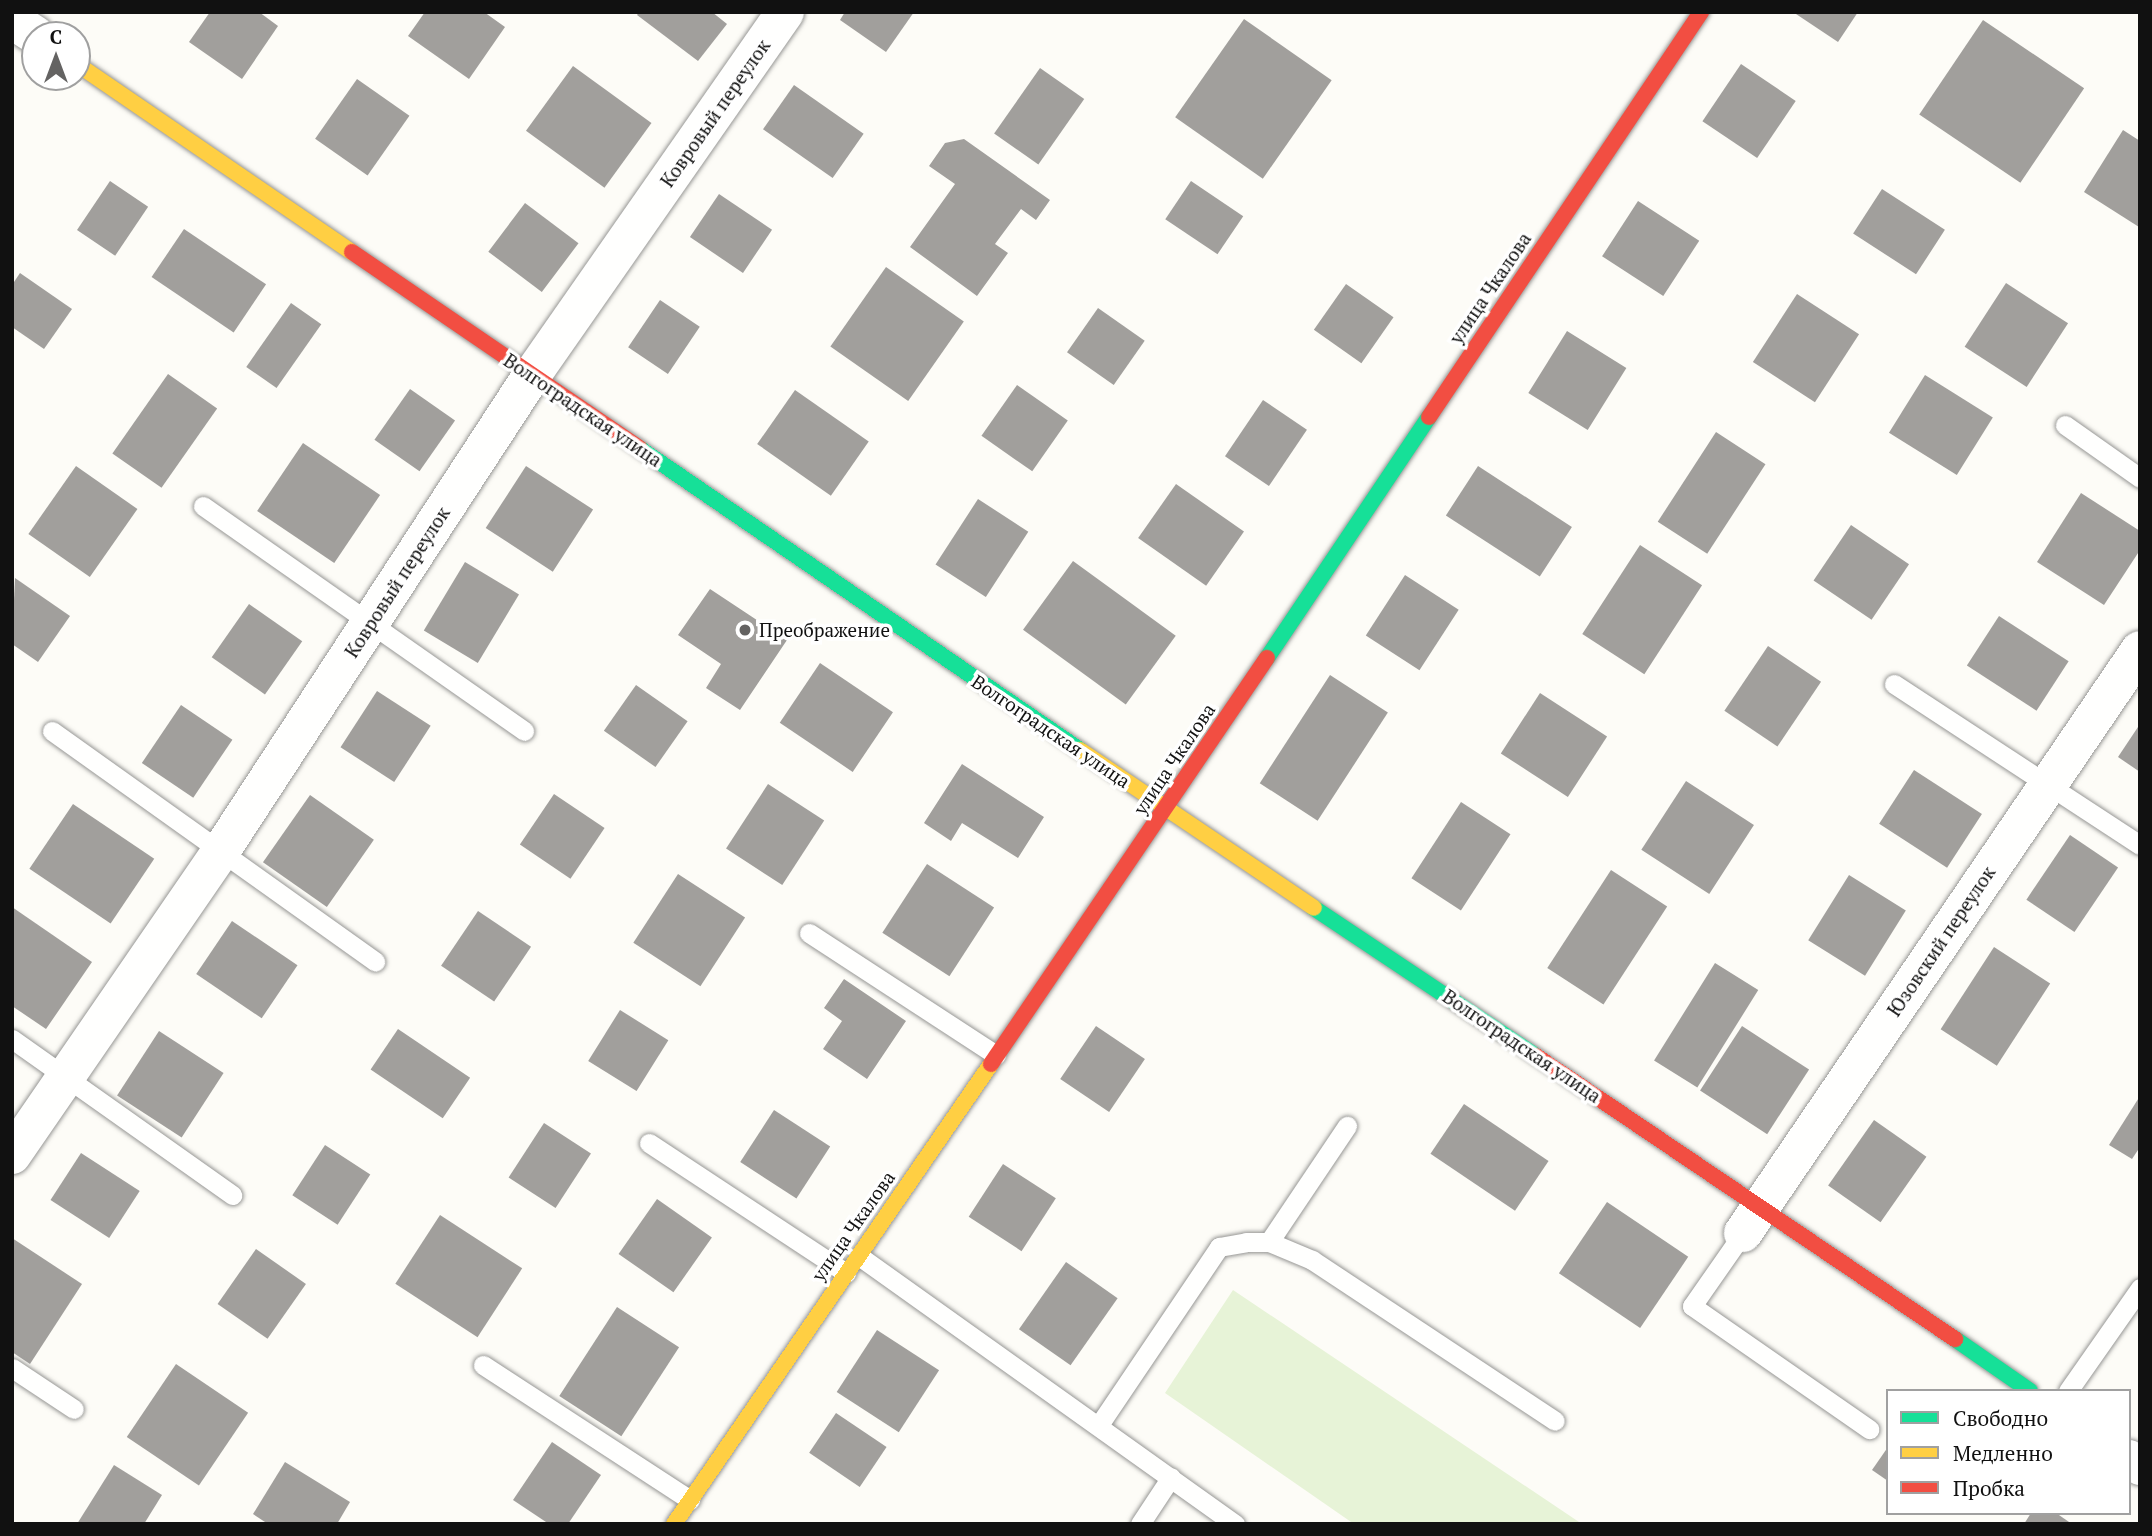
<!DOCTYPE html>
<meta charset="utf-8">
<style>
body{margin:0}
#map{position:relative;width:2152px;height:1536px;overflow:hidden;background:#fdfcf7;font-family:"PT Serif",serif}
div>[style]{position:absolute}
[style*='--x']{left:calc(var(--x)*1px);top:calc(var(--y)*1px);width:calc(var(--w)*1px);rotate:calc(var(--a)*1deg)}
.green>*{inset:0;background:#e7f3d7}
.building>*{inset:0;background:#a19f9c;transform-origin:0 0}
.roads{filter:drop-shadow(0 0 2px #979795) drop-shadow(0 0 2px #979795)}
.lane>*{height:19px;margin:-9.5px;padding:0 9.5px;transform-origin:9.5px;border-radius:9.5px;background:#fffffe}
.street>*{height:38px;margin:-19px;padding:0 19px;transform-origin:19px;border-radius:19px;background:#fffffe}
.fast>*{height:16px;margin:-8px;padding:0 8px;transform-origin:8px;border-radius:8px;background:#16e098}
.slow>*{height:16px;margin:-8px;padding:0 8px;transform-origin:8px;border-radius:8px;background:#ffcf43}
.jam>*{height:16px;margin:-8px;padding:0 8px;transform-origin:8px;border-radius:8px;background:#f24e42}
.dots>*{width:19px;height:19px;translate:-50% -50%;box-sizing:border-box;border:4px solid #fff;border-radius:50%}
span{translate:-50% -50%;white-space:nowrap;text-align:center;line-height:1.15;-webkit-text-stroke:7px #fff;paint-order:stroke}
.street-label{font-size:19px;color:#111}
.poi-label{font-size:19px;color:#111}
.left{translate:0 -50%;text-align:left}
.frame{position:absolute;inset:0;border:14px solid #111;pointer-events:none}
.legend{position:absolute;left:1886px;top:1389px;width:245px;height:126px;box-sizing:border-box;background:#fff;border:2px solid #a0a0a0;margin:0;padding:9px 12px;list-style:none;font-size:21px;color:#111}
.legend li{display:flex;align-items:center;gap:14px;height:35px}
.legend b{width:35px;border:2px solid #a0a0a0}
.north{position:absolute;left:21px;top:21px;width:70px;height:70px;box-sizing:border-box;background:#fff;border:2px solid #a0a0a0;border-radius:50%;rotate:0deg;font-size:19px;font-weight:700;line-height:28px;text-align:center;color:#111}
.north::after{content:'';display:block;margin:auto;width:24px;height:32px;background:#646362;clip-path:polygon(50% 0,100% 100%,50% 72%,0 100%)}
</style>
<div id="map">
<div class="green">
<i style="clip-path:polygon(1233px 1290px,1582px 1524px,1354px 1524px,1165px 1393px)"></i>
</div>
<div class="building">
<i style="clip-path:polygon(210px 12px,259px 12px,278px 26px,242px 79px,189px 42px)"></i>
<i style="clip-path:polygon(425px 12px,484px 12px,505px 27px,469px 79px,408px 36px)"></i>
<i style="clip-path:polygon(639px 12px,712px 12px,727px 24px,698px 61px,637px 15px)"></i>
<i style="clip-path:polygon(845px 12px,914px 12px,886px 52px,840px 20px)"></i>
<i style="clip-path:polygon(1793px 12px,1858px 12px,1838px 42px)"></i>
<i style="left:1244px;top:19px;width:107px;height:120px;rotate:35deg"></i>
<i style="left:1983px;top:20px;width:122px;height:114px;rotate:34deg"></i>
<i style="left:1741px;top:64px;width:66px;height:69px;rotate:34deg"></i>
<i style="left:573px;top:66px;width:97px;height:80px;rotate:36deg"></i>
<i style="left:1040px;top:68px;width:54px;height:80px;rotate:35deg"></i>
<i style="left:357px;top:79px;width:64px;height:73px;rotate:35deg"></i>
<i style="left:794px;top:85px;width:85px;height:54px;rotate:35deg"></i>
<i style="clip-path:polygon(2123px 130px,2140px 141px,2139px 227px,2084px 192px)"></i>
<i style="clip-path:polygon(964px 139px,1050px 200px,1036px 220px,1021px 209px,995px 244px,1008px 253px,977px 296px,910px 247px,955px 184px,929px 166px,945px 143px)"></i>
<i style="left:110px;top:181px;width:46px;height:59px;rotate:34deg"></i>
<i style="left:1191px;top:181px;width:63px;height:46px;rotate:34deg"></i>
<i style="left:1882px;top:189px;width:75px;height:53px;rotate:33deg"></i>
<i style="left:719px;top:194px;width:64px;height:52px;rotate:34deg"></i>
<i style="left:1638px;top:201px;width:73px;height:66px;rotate:33deg"></i>
<i style="left:525px;top:203px;width:67px;height:61px;rotate:37deg"></i>
<i style="left:184px;top:229px;width:99px;height:58px;rotate:34deg"></i>
<i style="left:886px;top:267px;width:95px;height:97px;rotate:35deg"></i>
<i style="clip-path:polygon(20px 273px,72px 309px,44px 349px,12px 327px,12px 285px)"></i>
<i style="left:2006px;top:283px;width:74px;height:76px;rotate:33deg"></i>
<i style="left:1346px;top:284px;width:58px;height:56px;rotate:35deg"></i>
<i style="left:1797px;top:294px;width:74px;height:81px;rotate:33deg"></i>
<i style="left:660px;top:300px;width:48px;height:57px;rotate:34deg"></i>
<i style="left:291px;top:303px;width:37px;height:78px;rotate:35deg"></i>
<i style="left:1098px;top:308px;width:57px;height:54px;rotate:35deg"></i>
<i style="left:1567px;top:331px;width:70px;height:73px;rotate:32deg"></i>
<i style="left:168px;top:374px;width:60px;height:97px;rotate:35deg"></i>
<i style="left:1925px;top:375px;width:80px;height:68px;rotate:32deg"></i>
<i style="left:1017px;top:385px;width:62px;height:62px;rotate:35deg"></i>
<i style="left:410px;top:389px;width:55px;height:62px;rotate:35deg"></i>
<i style="left:795px;top:390px;width:90px;height:66px;rotate:35deg"></i>
<i style="left:1263px;top:400px;width:53px;height:68px;rotate:34deg"></i>
<i style="left:1716px;top:432px;width:59px;height:107px;rotate:33deg"></i>
<i style="left:303px;top:443px;width:93px;height:82px;rotate:34deg"></i>
<i style="left:76px;top:466px;width:75px;height:83px;rotate:35deg"></i>
<i style="left:526px;top:466px;width:80px;height:74px;rotate:33deg"></i>
<i style="left:1478px;top:466px;width:112px;height:59px;rotate:33deg"></i>
<i style="left:1176px;top:484px;width:83px;height:66px;rotate:35deg"></i>
<i style="clip-path:polygon(2081px 493px,2140px 531px,2140px 550px,2104px 605px,2037px 562px)"></i>
<i style="left:978px;top:499px;width:60px;height:78px;rotate:33deg"></i>
<i style="left:1851px;top:525px;width:70px;height:67px;rotate:34deg"></i>
<i style="left:1640px;top:545px;width:74px;height:106px;rotate:33deg"></i>
<i style="left:1073px;top:561px;width:127px;height:85px;rotate:36deg"></i>
<i style="left:465px;top:562px;width:63px;height:80px;rotate:31deg"></i>
<i style="left:1405px;top:575px;width:64px;height:72px;rotate:33deg"></i>
<i style="clip-path:polygon(15px 578px,70px 616px,38px 662px,12px 644px)"></i>
<i style="clip-path:polygon(710px 589px,787px 640px,740px 710px,706px 688px,721px 664px,678px 635px)"></i>
<i style="left:249px;top:604px;width:65px;height:65px;rotate:35deg"></i>
<i style="left:1999px;top:616px;width:83px;height:59px;rotate:33deg"></i>
<i style="left:1768px;top:646px;width:64px;height:78px;rotate:34deg"></i>
<i style="left:820px;top:663px;width:88px;height:72px;rotate:34deg"></i>
<i style="left:1330px;top:675px;width:69px;height:129px;rotate:33deg"></i>
<i style="left:636px;top:685px;width:63px;height:56px;rotate:35deg"></i>
<i style="left:377px;top:691px;width:64px;height:67px;rotate:33deg"></i>
<i style="left:1540px;top:693px;width:80px;height:72px;rotate:33deg"></i>
<i style="left:181px;top:705px;width:62px;height:70px;rotate:34deg"></i>
<i style="clip-path:polygon(2140px 724px,2140px 772px,2118px 757px)"></i>
<i style="clip-path:polygon(962px 764px,1044px 817px,1018px 858px,962px 823px,951px 841px,924px 823px)"></i>
<i style="left:1914px;top:770px;width:81px;height:64px;rotate:33deg"></i>
<i style="left:1686px;top:781px;width:81px;height:82px;rotate:33deg"></i>
<i style="left:768px;top:784px;width:67px;height:77px;rotate:33deg"></i>
<i style="left:554px;top:794px;width:61px;height:61px;rotate:34deg"></i>
<i style="left:310px;top:795px;width:78px;height:82px;rotate:35deg"></i>
<i style="left:1461px;top:802px;width:59px;height:91px;rotate:33deg"></i>
<i style="left:73px;top:804px;width:98px;height:78px;rotate:34deg"></i>
<i style="left:2070px;top:835px;width:58px;height:78px;rotate:34deg"></i>
<i style="left:927px;top:864px;width:80px;height:82px;rotate:33deg"></i>
<i style="left:1611px;top:870px;width:67px;height:117px;rotate:33deg"></i>
<i style="left:678px;top:874px;width:80px;height:82px;rotate:33deg"></i>
<i style="left:1849px;top:875px;width:67px;height:77px;rotate:32deg"></i>
<i style="clip-path:polygon(12px 907px,92px 962px,46px 1029px,12px 1006px)"></i>
<i style="left:478px;top:911px;width:64px;height:66px;rotate:34deg"></i>
<i style="left:232px;top:921px;width:79px;height:64px;rotate:34deg"></i>
<i style="left:1994px;top:947px;width:67px;height:98px;rotate:33deg"></i>
<i style="left:1715px;top:963px;width:51px;height:115px;rotate:32deg"></i>
<i style="clip-path:polygon(844px 979px,906px 1021px,867px 1079px,823px 1049px,842px 1021px,824px 1008px)"></i>
<i style="left:620px;top:1010px;width:57px;height:60px;rotate:32deg"></i>
<i style="left:1096px;top:1026px;width:59px;height:64px;rotate:34deg"></i>
<i style="left:1742px;top:1026px;width:80px;height:77px;rotate:33deg"></i>
<i style="left:398px;top:1029px;width:87px;height:49px;rotate:34deg"></i>
<i style="left:159px;top:1031px;width:77px;height:77px;rotate:33deg"></i>
<i style="clip-path:polygon(2140px 1096px,2140px 1147px,2132px 1159px,2109px 1145px)"></i>
<i style="left:1464px;top:1104px;width:102px;height:60px;rotate:34deg"></i>
<i style="left:774px;top:1110px;width:67px;height:62px;rotate:33deg"></i>
<i style="left:1874px;top:1120px;width:64px;height:80px;rotate:35deg"></i>
<i style="left:544px;top:1123px;width:56px;height:65px;rotate:33deg"></i>
<i style="left:325px;top:1145px;width:54px;height:60px;rotate:33deg"></i>
<i style="left:81px;top:1153px;width:70px;height:56px;rotate:33deg"></i>
<i style="left:1003px;top:1164px;width:63px;height:63px;rotate:33deg"></i>
<i style="left:657px;top:1199px;width:67px;height:67px;rotate:35deg"></i>
<i style="left:1607px;top:1202px;width:98px;height:86px;rotate:34deg"></i>
<i style="left:440px;top:1215px;width:98px;height:82px;rotate:33deg"></i>
<i style="clip-path:polygon(12px 1238px,82px 1284px,30px 1364px,12px 1352px)"></i>
<i style="left:256px;top:1249px;width:61px;height:67px;rotate:35deg"></i>
<i style="left:1066px;top:1262px;width:63px;height:82px;rotate:35deg"></i>
<i style="left:617px;top:1307px;width:74px;height:106px;rotate:33deg"></i>
<i style="left:877px;top:1330px;width:74px;height:74px;rotate:33deg"></i>
<i style="left:176px;top:1364px;width:87px;height:88px;rotate:34deg"></i>
<i style="left:836px;top:1413px;width:61px;height:48px;rotate:34deg"></i>
<i style="clip-path:polygon(552px 1442px,601px 1475px,568px 1524px,549px 1524px,513px 1500px)"></i>
<i style="clip-path:polygon(1888px 1447px,1888px 1481px,1872px 1470px)"></i>
<i style="clip-path:polygon(285px 1462px,350px 1502px,337px 1524px,268px 1524px,253px 1514px)"></i>
<i style="clip-path:polygon(114px 1465px,162px 1495px,144px 1524px,77px 1524px)"></i>
<i style="clip-path:polygon(2031px 1513px,2056px 1513px,2072px 1524px,2024px 1524px)"></i>
</div>
<div class="roads">
<div class="lane">
<i style="--x:2065;--y:425;--w:92;--a:35.2"></i>
<i style="--x:203;--y:506;--w:392;--a:35"></i>
<i style="--x:1894;--y:684;--w:294;--a:33.2"></i>
<i style="--x:52;--y:731;--w:397;--a:35.5"></i>
<i style="--x:809;--y:933;--w:223;--a:33.1"></i>
<i style="--x:12;--y:1039;--w:270;--a:35.3"></i>
<i style="--x:649;--y:1143;--w:236;--a:33.4"></i>
<i style="--x:1743;--y:1233;--w:89;--a:124.9"></i>
<i style="--x:1692;--y:1306;--w:216;--a:34.8"></i>
<i style="--x:1269;--y:1242;--w:140;--a:-56.1"></i>
<i style="--x:859;--y:1256;--w:462;--a:35.5"></i>
<i style="--x:483;--y:1365;--w:247;--a:33.1"></i>
<i style="--x:12;--y:1368;--w:74;--a:33.5"></i>
<i style="--x:2068;--y:1391;--w:126;--a:-55"></i>
<i style="--x:1099;--y:1425;--w:215;--a:-56"></i>
<i style="--x:1219;--y:1247;--w:27;--a:-10"></i>
<i style="--x:1246;--y:1242;--w:23;--a:0"></i>
<i style="--x:1269;--y:1242;--w:47;--a:22.7"></i>
<i style="--x:1312;--y:1260;--w:291;--a:33.5"></i>
<i style="--x:1140;--y:1524;--w:56;--a:-56.6"></i>
</div>
<div class="street">
<i style="--x:12;--y:20;--w:27;--a:33"></i>
<i style="--x:12;--y:1155;--w:369;--a:-55.5"></i>
<i style="--x:221;--y:851;--w:569;--a:-56.84"></i>
<i style="--x:532;--y:375;--w:442;--a:-55.1"></i>
<i style="--x:1743;--y:1233;--w:705;--a:-55.75"></i>
<i style="--x:2129;--y:1459;--w:13;--a:32"></i>
</div>
<div class="fast">
<i style="--x:639;--y:448;--w:534;--a:34.4"></i>
<i style="--x:1267;--y:658;--w:290;--a:-56.1"></i>
<i style="--x:1314;--y:908;--w:267;--a:33.7"></i>
<i style="--x:1955;--y:1339;--w:91;--a:34.7"></i>
</div>
<div class="slow">
<i style="--x:77;--y:64;--w:333;--a:34.4"></i>
<i style="--x:1080;--y:750;--w:282;--a:34"></i>
<i style="--x:674;--y:1524;--w:559;--a:-55.43"></i>
</div>
<div class="jam">
<i style="--x:352;--y:252;--w:348;--a:34.3"></i>
<i style="--x:1429;--y:417;--w:488;--a:-56.1"></i>
<i style="--x:1536;--y:1056;--w:506;--a:34.04"></i>
<i style="--x:991;--y:1064;--w:491;--a:-55.8"></i>
</div>
</div>
<div class="dots">
<i style="left:745px;top:630px;background:#646362"></i>
</div>
<div class="street-label">
<span style="left:715px;top:113px;rotate:-55deg">Ковровый переулок</span>
<span style="left:1490px;top:288px;rotate:-56deg">улица Чкалова</span>
<span style="left:583px;top:410px;rotate:34deg">Волгоградская улица</span>
<span style="left:397px;top:582px;rotate:-57deg">Ковровый переулок</span>
<span style="left:1051px;top:731px;rotate:34deg">Волгоградская улица</span>
<span style="left:1174px;top:759px;rotate:-56deg">улица Чкалова</span>
<span style="left:1941px;top:941px;rotate:-56deg">Юзовский переулок</span>
<span style="left:1522px;top:1046px;rotate:34deg">Волгоградская улица</span>
<span style="left:853px;top:1226px;rotate:-55deg">улица Чкалова</span>
</div>
<div class="poi-label">
<span class="left" style="left:759px;top:630px">Преображение</span>
</div>
<div class="frame"></div>
<ul class="legend">
<li><b style="height:9px;background:#16e098"></b>Свободно</li>
<li><b style="height:9px;background:#ffcf43"></b>Медленно</li>
<li><b style="height:9px;background:#f24e42"></b>Пробка</li>
</ul>
<div class="north">С</div>
</div>
